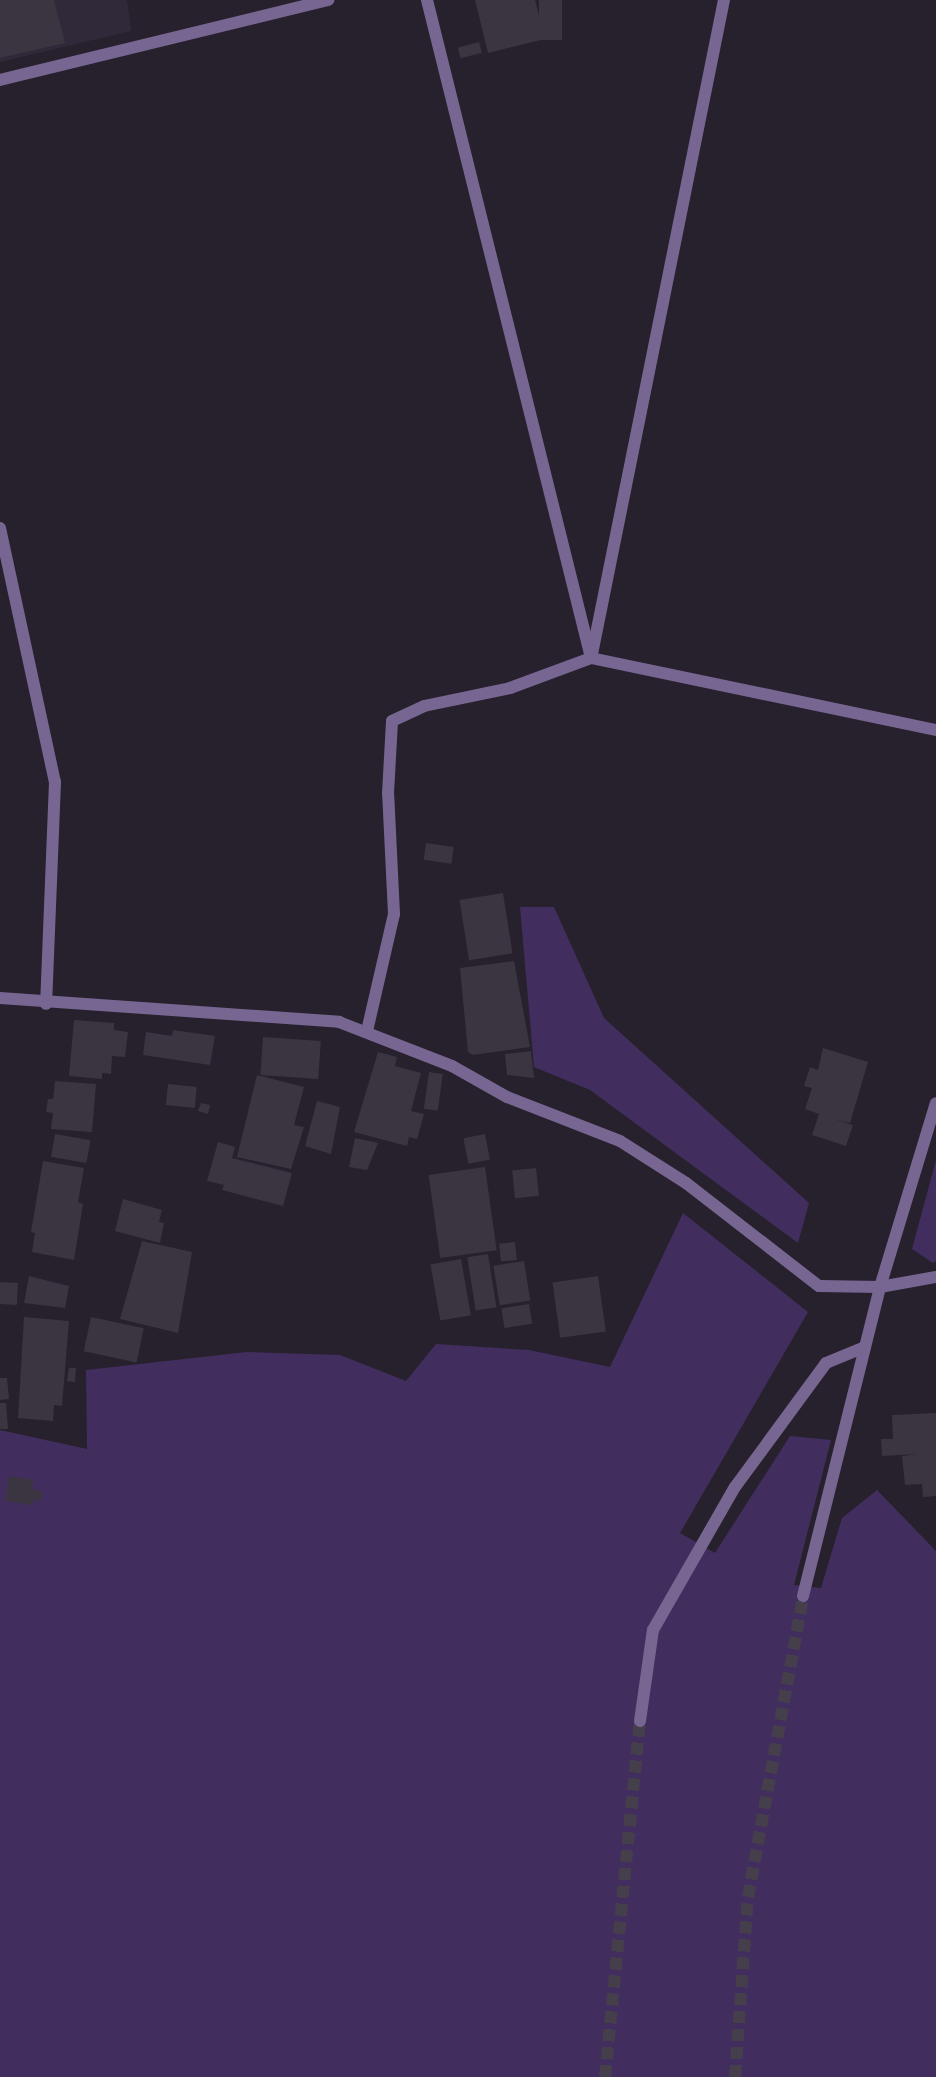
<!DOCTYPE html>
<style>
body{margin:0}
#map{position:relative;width:936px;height:2077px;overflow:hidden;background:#26212d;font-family:"Public Sans",sans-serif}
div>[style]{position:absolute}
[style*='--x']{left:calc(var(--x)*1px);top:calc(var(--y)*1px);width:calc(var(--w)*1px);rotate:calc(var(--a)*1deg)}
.built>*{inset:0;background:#30293a}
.green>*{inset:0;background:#422e5e}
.building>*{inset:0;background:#3a3541;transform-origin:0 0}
.minor-tunnel>*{height:12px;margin-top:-6px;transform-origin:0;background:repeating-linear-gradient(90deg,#443f4a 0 12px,transparent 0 18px)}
.tertiary-tunnel>*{height:12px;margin-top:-6px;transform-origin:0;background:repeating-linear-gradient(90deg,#443f4a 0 12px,transparent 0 18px)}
.minor>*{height:12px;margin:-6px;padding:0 6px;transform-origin:6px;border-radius:6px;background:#776692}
.tertiary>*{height:12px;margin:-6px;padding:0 6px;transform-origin:6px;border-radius:6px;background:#776692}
span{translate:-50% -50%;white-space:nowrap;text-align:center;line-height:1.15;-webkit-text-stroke:5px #26212d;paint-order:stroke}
</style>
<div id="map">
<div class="built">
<i style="clip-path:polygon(0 0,127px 0,131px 31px,0 62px)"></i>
</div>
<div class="green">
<i style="clip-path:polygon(520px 907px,554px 907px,604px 1018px,809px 1203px,798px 1243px,590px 1090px,534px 1067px)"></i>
<i style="clip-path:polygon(936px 1160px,936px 1261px,933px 1263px,912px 1249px)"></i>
<i style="clip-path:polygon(683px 1213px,808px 1312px,680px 1533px,715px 1553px,790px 1436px,831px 1440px,794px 1585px,821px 1588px,842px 1518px,877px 1490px,936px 1551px,936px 2077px,0 2077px,0 1430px,87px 1449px,86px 1370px,247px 1352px,340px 1355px,406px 1381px,436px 1344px,529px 1350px,610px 1367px)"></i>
</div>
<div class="building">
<i style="clip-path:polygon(0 0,54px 0,65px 43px,0 58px)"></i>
<i style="clip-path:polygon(475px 0,535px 0,545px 39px,488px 53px)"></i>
<i style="left:539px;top:0;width:23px;height:40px"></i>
<i style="left:479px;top:42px;width:11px;height:22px;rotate:75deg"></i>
<i style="left:426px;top:843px;width:28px;height:17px;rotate:8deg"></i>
<i style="left:503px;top:893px;width:61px;height:44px;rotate:81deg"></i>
<i style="clip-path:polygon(514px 961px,530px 1047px,473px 1055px,468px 1052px,460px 968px)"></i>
<i style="clip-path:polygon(74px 1020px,114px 1023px,114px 1030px,128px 1032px,125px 1057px,112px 1056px,111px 1074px,102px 1073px,102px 1079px,69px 1076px)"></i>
<i style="clip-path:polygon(173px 1030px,215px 1036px,210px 1065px,143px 1055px,146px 1032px,172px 1036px)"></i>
<i style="left:263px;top:1037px;width:58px;height:38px;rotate:4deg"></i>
<i style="clip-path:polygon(823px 1048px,868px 1062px,850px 1123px,834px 1119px,853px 1125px,846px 1146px,812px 1135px,819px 1114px,805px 1109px,812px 1088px,804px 1086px,810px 1067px,818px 1070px)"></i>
<i style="clip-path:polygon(531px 1051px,534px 1078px,507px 1075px,505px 1054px)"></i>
<i style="clip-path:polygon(378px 1052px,397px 1057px,395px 1066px,421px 1073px,411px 1111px,424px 1114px,417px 1139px,409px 1137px,407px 1146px,354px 1132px)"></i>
<i style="left:429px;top:1072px;width:14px;height:37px;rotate:8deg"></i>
<i style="clip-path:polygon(257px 1075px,304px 1087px,294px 1125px,304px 1127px,291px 1169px,237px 1157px)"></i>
<i style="clip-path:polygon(55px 1081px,96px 1084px,92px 1132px,51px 1129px,53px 1113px,46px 1112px,48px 1099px,53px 1099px)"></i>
<i style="left:168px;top:1084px;width:29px;height:21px;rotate:6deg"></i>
<i style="clip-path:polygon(317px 1101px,340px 1107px,331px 1154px,305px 1146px)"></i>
<i style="clip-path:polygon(201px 1103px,210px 1105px,208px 1114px,198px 1111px)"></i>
<i style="left:55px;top:1134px;width:36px;height:23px;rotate:10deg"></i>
<i style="left:485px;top:1134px;width:26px;height:22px;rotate:79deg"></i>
<i style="clip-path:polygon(355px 1138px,378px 1143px,367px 1170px,349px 1167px)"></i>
<i style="clip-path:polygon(218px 1142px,235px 1147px,232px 1158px,292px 1173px,283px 1206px,222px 1190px,224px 1185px,207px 1181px)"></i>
<i style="clip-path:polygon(43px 1161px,84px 1168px,78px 1202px,83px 1204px,74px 1260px,32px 1252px,35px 1233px,31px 1232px)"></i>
<i style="left:485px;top:1167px;width:84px;height:57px;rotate:82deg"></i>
<i style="left:536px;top:1168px;width:28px;height:24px;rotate:84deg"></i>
<i style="clip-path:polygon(123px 1199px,162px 1210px,159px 1222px,164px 1223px,160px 1243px,115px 1231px)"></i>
<i style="clip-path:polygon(142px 1241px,192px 1252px,178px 1333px,120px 1319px)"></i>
<i style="left:515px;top:1242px;width:18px;height:16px;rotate:84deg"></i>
<i style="left:488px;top:1254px;width:54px;height:21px;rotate:81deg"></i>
<i style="left:461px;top:1259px;width:57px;height:31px;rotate:80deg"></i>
<i style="left:524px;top:1261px;width:40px;height:31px;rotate:81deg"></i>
<i style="clip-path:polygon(29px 1276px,69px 1286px,65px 1308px,24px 1303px)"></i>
<i style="left:598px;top:1276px;width:56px;height:46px;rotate:82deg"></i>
<i style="left:0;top:1282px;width:18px;height:22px;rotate:3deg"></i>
<i style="left:529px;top:1304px;width:20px;height:28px;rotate:81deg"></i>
<i style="clip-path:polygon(24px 1317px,69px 1321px,62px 1406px,54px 1405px,53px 1421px,18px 1418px)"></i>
<i style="left:91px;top:1317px;width:54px;height:35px;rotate:12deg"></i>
<i style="clip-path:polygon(69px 1368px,76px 1368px,75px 1382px,67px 1381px)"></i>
<i style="clip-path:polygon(0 1378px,7px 1378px,9px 1399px,0 1400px)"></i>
<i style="clip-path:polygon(0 1403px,6px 1403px,8px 1429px,0 1429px)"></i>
<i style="clip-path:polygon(936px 1413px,936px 1496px,923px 1497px,922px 1484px,905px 1485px,902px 1456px,918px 1454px,882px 1456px,881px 1439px,893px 1439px,892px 1415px)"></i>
<i style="clip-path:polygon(9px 1476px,34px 1480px,32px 1489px,42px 1491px,41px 1501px,33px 1500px,32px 1505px,5px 1501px)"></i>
</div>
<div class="minor-tunnel">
<i style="--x:605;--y:2077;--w:358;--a:-84.4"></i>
</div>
<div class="tertiary-tunnel">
<i style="--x:735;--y:2077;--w:180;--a:-85.9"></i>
<i style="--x:748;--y:1897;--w:306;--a:-79.6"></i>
</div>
<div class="minor">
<i style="--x:427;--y:0;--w:678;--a:76"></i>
<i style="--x:0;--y:80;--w:338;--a:-13.7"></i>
<i style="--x:0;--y:528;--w:260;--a:77.8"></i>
<i style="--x:55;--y:782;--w:222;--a:92.3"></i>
<i style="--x:592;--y:654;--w:667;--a:-78.59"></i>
<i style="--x:0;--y:998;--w:340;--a:4"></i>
<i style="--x:339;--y:1022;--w:121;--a:21.3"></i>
<i style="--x:452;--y:1066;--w:63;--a:29.4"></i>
<i style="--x:507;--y:1097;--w:121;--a:21.3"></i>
<i style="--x:620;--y:1141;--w:78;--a:32.5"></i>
<i style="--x:686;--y:1183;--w:168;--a:37.8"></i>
<i style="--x:819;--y:1286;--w:61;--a:0.9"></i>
<i style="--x:880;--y:1287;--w:57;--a:-10.1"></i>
<i style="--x:367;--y:1031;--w:120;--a:-77"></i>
<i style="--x:394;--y:914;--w:121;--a:-92.8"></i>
<i style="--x:388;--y:793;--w:72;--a:-86.8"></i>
<i style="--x:392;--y:721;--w:35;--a:-25"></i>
<i style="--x:424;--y:706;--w:88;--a:-11.8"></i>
<i style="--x:510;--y:688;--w:86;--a:-20.3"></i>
<i style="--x:591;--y:658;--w:352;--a:11.8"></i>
<i style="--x:640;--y:1721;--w:92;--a:-81.9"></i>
<i style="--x:653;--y:1630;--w:165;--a:-60.2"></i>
<i style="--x:735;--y:1487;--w:154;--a:-53.7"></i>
<i style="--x:826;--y:1363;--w:42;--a:-22.3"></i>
</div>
<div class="tertiary">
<i style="--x:803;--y:1596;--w:318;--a:-76"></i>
<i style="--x:880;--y:1287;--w:192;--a:-73.1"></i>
</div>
</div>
